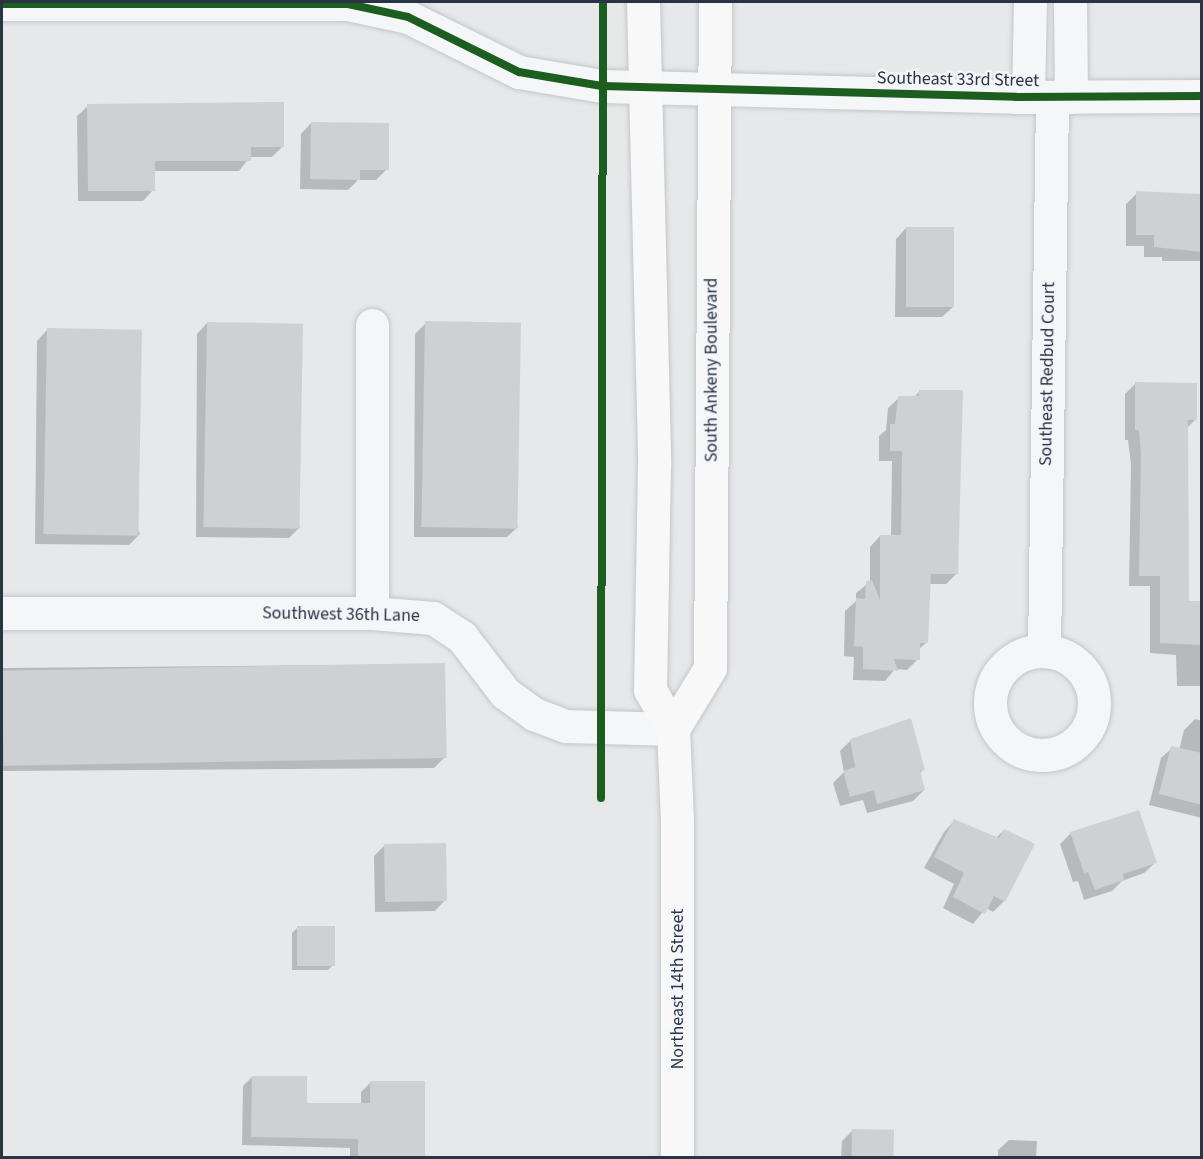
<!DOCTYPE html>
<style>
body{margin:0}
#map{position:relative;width:1203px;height:1159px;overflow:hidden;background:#e6e8ea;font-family:"Source Sans 3",sans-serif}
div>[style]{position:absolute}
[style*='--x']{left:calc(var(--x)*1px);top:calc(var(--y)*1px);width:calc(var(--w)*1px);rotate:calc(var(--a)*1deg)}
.shadow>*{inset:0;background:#0003}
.building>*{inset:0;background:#ced0d3;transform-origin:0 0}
.roads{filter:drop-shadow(0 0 2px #c4c6c8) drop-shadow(0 0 2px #c4c6c8)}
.minor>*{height:33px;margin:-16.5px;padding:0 16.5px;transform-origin:16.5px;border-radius:16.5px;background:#f5f6f7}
.minor>.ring{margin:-16.5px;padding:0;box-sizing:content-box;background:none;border:33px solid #f5f6f7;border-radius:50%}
.primary>*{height:33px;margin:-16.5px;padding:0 16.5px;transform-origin:16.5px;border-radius:16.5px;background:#f8f8f8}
.cycleway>*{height:8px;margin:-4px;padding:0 4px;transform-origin:4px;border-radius:4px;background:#1b5e20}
span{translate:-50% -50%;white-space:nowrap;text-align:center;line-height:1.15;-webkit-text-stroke:5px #f4f6f9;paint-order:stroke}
.street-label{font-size:18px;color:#2b3445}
.frame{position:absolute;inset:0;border:3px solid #2b3445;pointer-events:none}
</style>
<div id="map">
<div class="shadow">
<i style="clip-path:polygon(88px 106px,283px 146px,272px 157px,250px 157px,239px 171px,153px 171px,153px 190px,143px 201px,78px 201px,77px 116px)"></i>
<i style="clip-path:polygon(311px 123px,387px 169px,376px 180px,358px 180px,348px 190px,300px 189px,301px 134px)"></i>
<i style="clip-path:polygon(1137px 193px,1202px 201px,1202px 261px,1162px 261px,1162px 257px,1144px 257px,1144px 246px,1126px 246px,1126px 204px)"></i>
<i style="clip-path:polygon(906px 228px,953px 307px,942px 317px,895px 317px,896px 239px)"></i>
<i style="clip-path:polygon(207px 323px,300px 527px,289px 538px,196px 537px,197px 334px)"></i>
<i style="clip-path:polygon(426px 323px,518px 527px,507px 537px,414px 537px,415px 334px)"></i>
<i style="clip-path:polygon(47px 330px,140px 534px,129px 545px,35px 544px,37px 341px)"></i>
<i style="clip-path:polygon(1136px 383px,1196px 419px,1187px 428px,1188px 602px,1202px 602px,1202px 686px,1177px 686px,1176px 655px,1150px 653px,1150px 586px,1129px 586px,1131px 465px,1128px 440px,1125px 440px,1125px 394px)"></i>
<i style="clip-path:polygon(920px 391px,957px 573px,946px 584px,929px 584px,926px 643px,918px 650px,918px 659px,907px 670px,895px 669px,885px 681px,853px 680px,854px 657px,844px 656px,845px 611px,856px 601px,856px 593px,870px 582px,870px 547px,880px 536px,891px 536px,892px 461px,879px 461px,879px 436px,886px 430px,888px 408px,899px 398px,913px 398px)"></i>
<i style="clip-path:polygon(443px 664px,445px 757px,434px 768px,2px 771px,2px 668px)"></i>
<i style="clip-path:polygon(1195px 719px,1202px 721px,1202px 818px,1149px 805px,1161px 758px,1172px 748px,1179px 750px,1184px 730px)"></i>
<i style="clip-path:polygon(851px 740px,924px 769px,919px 774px,924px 790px,913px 801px,867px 813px,863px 800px,840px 806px,833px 783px,844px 772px,840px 751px)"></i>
<i style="clip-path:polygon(954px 821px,996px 838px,1004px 830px,1004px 901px,993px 912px,986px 908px,973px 924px,943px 908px,954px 884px,924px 868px,944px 832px)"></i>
<i style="clip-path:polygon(1071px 833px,1155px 863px,1144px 873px,1122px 881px,1112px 891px,1084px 900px,1078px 881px,1073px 882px,1060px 844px)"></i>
<i style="clip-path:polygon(385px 845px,445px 900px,435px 911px,375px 912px,374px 856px)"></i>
<i style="clip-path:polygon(297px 928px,333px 965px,328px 970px,292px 970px,292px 933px)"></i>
<i style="clip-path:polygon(252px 1077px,306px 1105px,361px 1105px,361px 1092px,371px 1082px,424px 1158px,350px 1158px,350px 1148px,242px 1145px,243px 1086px)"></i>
<i style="clip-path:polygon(853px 1130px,892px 1158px,841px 1158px,842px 1141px)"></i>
<i style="clip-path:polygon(1009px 1140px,1037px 1141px,1036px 1158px,998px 1158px,998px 1150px)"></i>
</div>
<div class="building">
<i style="clip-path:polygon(284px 102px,284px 147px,251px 147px,251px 161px,155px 161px,155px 191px,88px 191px,87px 104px)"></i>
<i style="clip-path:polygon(311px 122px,389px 123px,389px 170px,360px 170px,360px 180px,310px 179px)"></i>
<i style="clip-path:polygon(1136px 191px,1200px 194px,1202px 252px,1154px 247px,1154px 235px,1136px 235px)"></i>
<i style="left:906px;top:227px;width:48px;height:80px"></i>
<i style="left:425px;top:321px;width:96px;height:206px;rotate:1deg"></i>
<i style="left:207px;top:322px;width:96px;height:205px;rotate:1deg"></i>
<i style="left:47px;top:328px;width:95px;height:206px;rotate:1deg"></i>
<i style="clip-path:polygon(1135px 382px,1197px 383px,1197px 420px,1188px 420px,1189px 601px,1202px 601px,1202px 645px,1160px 643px,1160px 576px,1139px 576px,1141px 453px,1139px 430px,1135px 430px)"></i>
<i style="clip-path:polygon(919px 390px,963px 390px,958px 574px,931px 574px,928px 643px,920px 643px,920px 660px,894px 659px,898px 671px,863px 669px,863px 647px,854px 646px,856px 598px,865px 599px,866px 581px,872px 580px,880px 600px,880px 535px,901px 535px,902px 451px,890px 451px,890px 424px,895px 424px,898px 396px,919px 396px)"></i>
<i style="left:445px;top:663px;width:95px;height:443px;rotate:89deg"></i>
<i style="clip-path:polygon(911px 718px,925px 770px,920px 771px,925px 790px,877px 804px,874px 790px,850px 797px,843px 771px,855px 767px,850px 739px)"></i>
<i style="clip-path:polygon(1171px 746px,1202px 753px,1202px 805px,1159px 794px)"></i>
<i style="clip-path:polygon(1139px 810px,1157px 863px,1123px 874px,1124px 880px,1095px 890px,1088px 872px,1084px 873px,1070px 832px)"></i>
<i style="clip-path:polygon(954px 819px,999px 838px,1004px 829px,1035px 844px,1005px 902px,994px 896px,985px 914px,953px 897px,964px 873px,934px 857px)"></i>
<i style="left:446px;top:843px;width:58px;height:62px;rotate:89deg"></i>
<i style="left:297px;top:926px;width:38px;height:40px"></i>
<i style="clip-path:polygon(252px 1076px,307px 1076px,307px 1103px,370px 1103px,370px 1081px,425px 1081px,425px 1158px,358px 1158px,358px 1139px,251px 1137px)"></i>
<i style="left:852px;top:1129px;width:42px;height:29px;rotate:1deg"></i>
</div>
<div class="roads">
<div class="minor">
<i style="--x:1070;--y:2;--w:95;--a:89.4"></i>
<i style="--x:2;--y:4;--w:346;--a:0"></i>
<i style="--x:348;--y:4;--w:61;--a:12.2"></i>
<i style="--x:408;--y:17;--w:124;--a:26.4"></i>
<i style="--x:519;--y:72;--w:84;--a:9.6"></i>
<i style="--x:602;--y:86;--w:414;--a:1.5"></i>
<i style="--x:1016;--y:97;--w:186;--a:-0.3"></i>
<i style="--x:1028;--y:97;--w:95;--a:-88.8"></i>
<i style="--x:372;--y:325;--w:288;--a:90"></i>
<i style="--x:2;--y:613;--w:370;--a:0"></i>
<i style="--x:372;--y:613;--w:61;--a:4.7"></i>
<i style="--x:433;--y:618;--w:35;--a:33"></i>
<i style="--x:462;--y:637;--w:71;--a:52.5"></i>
<i style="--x:505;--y:693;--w:36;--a:36"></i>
<i style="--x:534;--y:714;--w:34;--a:21"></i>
<i style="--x:566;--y:726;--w:107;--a:1.6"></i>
<i class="ring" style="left:990px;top:651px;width:71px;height:71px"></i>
<i style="--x:1044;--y:651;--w:554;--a:-89.17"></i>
</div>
<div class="primary">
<i style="--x:643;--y:2;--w:462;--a:88.6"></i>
<i style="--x:654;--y:464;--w:226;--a:91"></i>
<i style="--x:650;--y:690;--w:45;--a:59.5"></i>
<i style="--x:673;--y:729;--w:92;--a:87.5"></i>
<i style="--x:677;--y:821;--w:337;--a:90"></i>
<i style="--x:673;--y:729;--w:71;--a:-58.8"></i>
<i style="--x:710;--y:668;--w:666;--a:-89.57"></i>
</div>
</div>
<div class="cycleway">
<i style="--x:2;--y:4;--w:346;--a:0"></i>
<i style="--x:348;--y:4;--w:61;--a:12.2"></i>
<i style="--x:408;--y:17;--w:124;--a:26.4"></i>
<i style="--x:519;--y:72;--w:84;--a:9.6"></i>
<i style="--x:602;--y:86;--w:414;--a:1.5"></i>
<i style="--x:1016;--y:97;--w:186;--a:-0.3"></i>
<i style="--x:601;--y:798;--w:796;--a:-89.86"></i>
</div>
<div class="street-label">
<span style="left:958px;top:80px;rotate:1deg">Southeast 33rd Street</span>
<span style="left:712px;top:370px;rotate:-90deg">South Ankeny Boulevard</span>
<span style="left:1048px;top:374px;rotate:-89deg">Southeast Redbud Court</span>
<span style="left:341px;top:615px;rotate:1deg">Southwest 36th Lane</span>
<span style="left:678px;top:989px;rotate:-90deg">Northeast 14th Street</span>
</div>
<div class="frame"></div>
</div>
